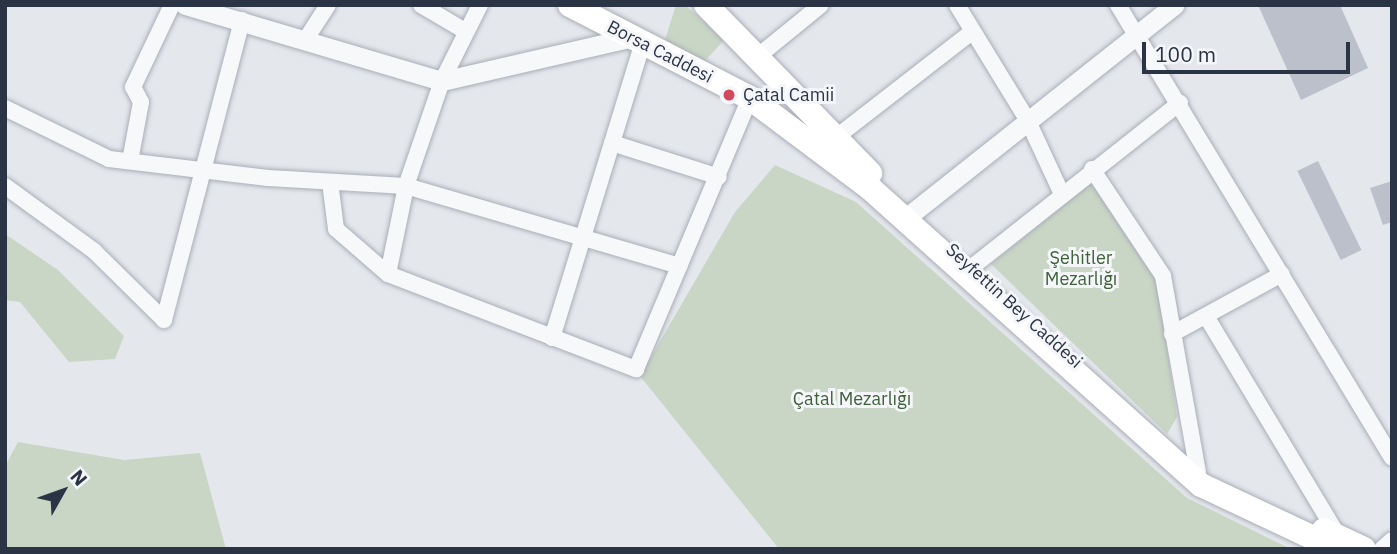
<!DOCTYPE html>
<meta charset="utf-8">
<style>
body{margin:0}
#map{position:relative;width:1397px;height:554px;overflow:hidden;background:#e4e7ec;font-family:"IBM Plex Sans",sans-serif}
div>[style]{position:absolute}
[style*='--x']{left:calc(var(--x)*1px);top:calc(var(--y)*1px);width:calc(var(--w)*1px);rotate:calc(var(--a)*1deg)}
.green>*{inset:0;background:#c9d6c5}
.building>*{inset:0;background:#bbc0ca;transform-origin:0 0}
.roads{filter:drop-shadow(0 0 2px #a9aeb7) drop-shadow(0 0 2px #a9aeb7)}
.minor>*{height:16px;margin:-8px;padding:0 8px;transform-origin:8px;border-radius:8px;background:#f7f8fa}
.tertiary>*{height:19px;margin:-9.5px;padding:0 9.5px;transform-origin:9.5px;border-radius:9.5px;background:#f7f8fa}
.primary>*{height:24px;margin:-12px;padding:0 12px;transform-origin:12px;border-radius:12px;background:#fff}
.dots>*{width:19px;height:19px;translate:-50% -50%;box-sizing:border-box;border:4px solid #f4f6f9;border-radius:50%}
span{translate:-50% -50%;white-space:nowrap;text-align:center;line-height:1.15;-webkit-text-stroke:6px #f4f6f9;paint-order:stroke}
.street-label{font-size:18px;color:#2b3445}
.poi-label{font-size:18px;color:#2b3445}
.left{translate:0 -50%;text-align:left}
.park-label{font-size:18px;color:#3f6138}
.frame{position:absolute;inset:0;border:7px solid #2b3445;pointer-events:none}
.north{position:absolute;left:28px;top:456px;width:70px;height:70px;-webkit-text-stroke:5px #f4f6f9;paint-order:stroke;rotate:50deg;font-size:19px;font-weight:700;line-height:28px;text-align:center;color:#2b3445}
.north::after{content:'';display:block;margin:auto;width:24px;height:32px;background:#2b3445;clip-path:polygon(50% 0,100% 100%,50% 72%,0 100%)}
.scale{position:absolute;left:1142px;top:42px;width:208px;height:32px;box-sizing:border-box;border:4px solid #2b3445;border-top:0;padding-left:9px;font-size:21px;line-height:24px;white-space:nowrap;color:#2b3445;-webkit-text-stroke:5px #f4f6f9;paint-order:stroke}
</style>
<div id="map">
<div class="green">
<i style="clip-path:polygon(676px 5px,685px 5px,724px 40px,704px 62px,665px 40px)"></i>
<i style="clip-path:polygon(775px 165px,856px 202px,1187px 498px,1291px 549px,779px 549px,640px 376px,735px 212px)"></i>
<i style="clip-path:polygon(1092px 182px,1157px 276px,1177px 417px,1167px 434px,991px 264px)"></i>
<i style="clip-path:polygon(5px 234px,58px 270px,124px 336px,115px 359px,69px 362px,20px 302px,5px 300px)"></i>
<i style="clip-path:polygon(18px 442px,124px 460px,200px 453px,226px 549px,5px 549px,5px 466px)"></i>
</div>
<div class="building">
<i style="clip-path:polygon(1258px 5px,1340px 5px,1368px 68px,1301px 100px)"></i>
<i style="left:1318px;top:161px;width:99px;height:23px;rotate:64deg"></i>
<i style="clip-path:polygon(1392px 181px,1392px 222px,1383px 225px,1370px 188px)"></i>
</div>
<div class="roads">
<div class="minor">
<i style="--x:421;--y:5;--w:51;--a:30.6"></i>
<i style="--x:957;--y:5;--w:136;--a:58.5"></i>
<i style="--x:1028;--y:121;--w:78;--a:65.1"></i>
<i style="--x:1118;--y:5;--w:529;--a:58.83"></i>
<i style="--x:306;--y:39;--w:40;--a:-57.1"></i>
<i style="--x:757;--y:57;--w:82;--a:-39.1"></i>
<i style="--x:5;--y:108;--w:116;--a:26.1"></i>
<i style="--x:109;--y:159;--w:160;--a:6.8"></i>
<i style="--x:268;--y:178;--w:138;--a:3.3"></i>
<i style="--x:406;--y:186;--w:285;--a:16.3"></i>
<i style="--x:830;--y:142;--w:180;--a:-37.8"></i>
<i style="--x:612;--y:143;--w:112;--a:17.6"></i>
<i style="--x:130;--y:161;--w:60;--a:-79.4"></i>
<i style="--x:141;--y:102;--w:17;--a:-118"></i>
<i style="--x:133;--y:87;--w:91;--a:-64.6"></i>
<i style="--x:1092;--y:169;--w:128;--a:56.4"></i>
<i style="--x:1163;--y:276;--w:199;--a:79.9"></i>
<i style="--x:330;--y:182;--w:47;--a:82.7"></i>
<i style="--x:336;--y:229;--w:69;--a:40.9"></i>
<i style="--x:388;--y:274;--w:266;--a:21"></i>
<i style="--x:636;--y:369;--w:294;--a:-67.2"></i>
<i style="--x:5;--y:186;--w:110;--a:36.1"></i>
<i style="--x:94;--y:251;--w:98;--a:44.6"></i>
<i style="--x:164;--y:320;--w:310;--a:-75.4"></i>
<i style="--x:972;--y:267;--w:265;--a:-38.3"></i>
<i style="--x:388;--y:274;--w:90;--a:-78.4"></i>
<i style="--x:406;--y:186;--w:111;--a:-71.1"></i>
<i style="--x:442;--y:81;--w:85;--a:-63.4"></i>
<i style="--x:1206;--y:316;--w:257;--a:59"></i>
<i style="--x:1172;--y:334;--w:125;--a:-28.6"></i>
<i style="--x:552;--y:338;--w:310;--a:-72.9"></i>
<i style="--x:1382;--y:549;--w:13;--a:-42"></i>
</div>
<div class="tertiary">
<i style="--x:185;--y:5;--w:268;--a:16.5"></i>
<i style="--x:442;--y:81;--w:195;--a:-13"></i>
<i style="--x:912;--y:213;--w:335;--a:-38.4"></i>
</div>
<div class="primary">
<i style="--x:570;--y:5;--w:203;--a:27.3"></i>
<i style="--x:750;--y:98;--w:151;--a:36.9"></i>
<i style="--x:871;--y:189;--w:443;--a:41.9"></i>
<i style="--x:1201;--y:485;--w:150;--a:25.2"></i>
<i style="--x:706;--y:5;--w:235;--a:45.7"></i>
<i style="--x:1324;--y:530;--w:44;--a:25.4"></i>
</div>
</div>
<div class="dots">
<i style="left:729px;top:95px;background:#d1495b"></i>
</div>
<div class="street-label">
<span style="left:660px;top:52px;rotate:27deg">Borsa Caddesi</span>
<span style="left:1014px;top:306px;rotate:42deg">Seyfettin Bey Caddesi</span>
</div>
<div class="poi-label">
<span class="left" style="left:743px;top:95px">Çatal Camii</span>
</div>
<div class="park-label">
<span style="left:1081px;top:269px">Şehitler<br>Mezarlığı</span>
<span style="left:852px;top:399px">Çatal Mezarlığı</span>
</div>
<div class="frame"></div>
<div class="north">N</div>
<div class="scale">100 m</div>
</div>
